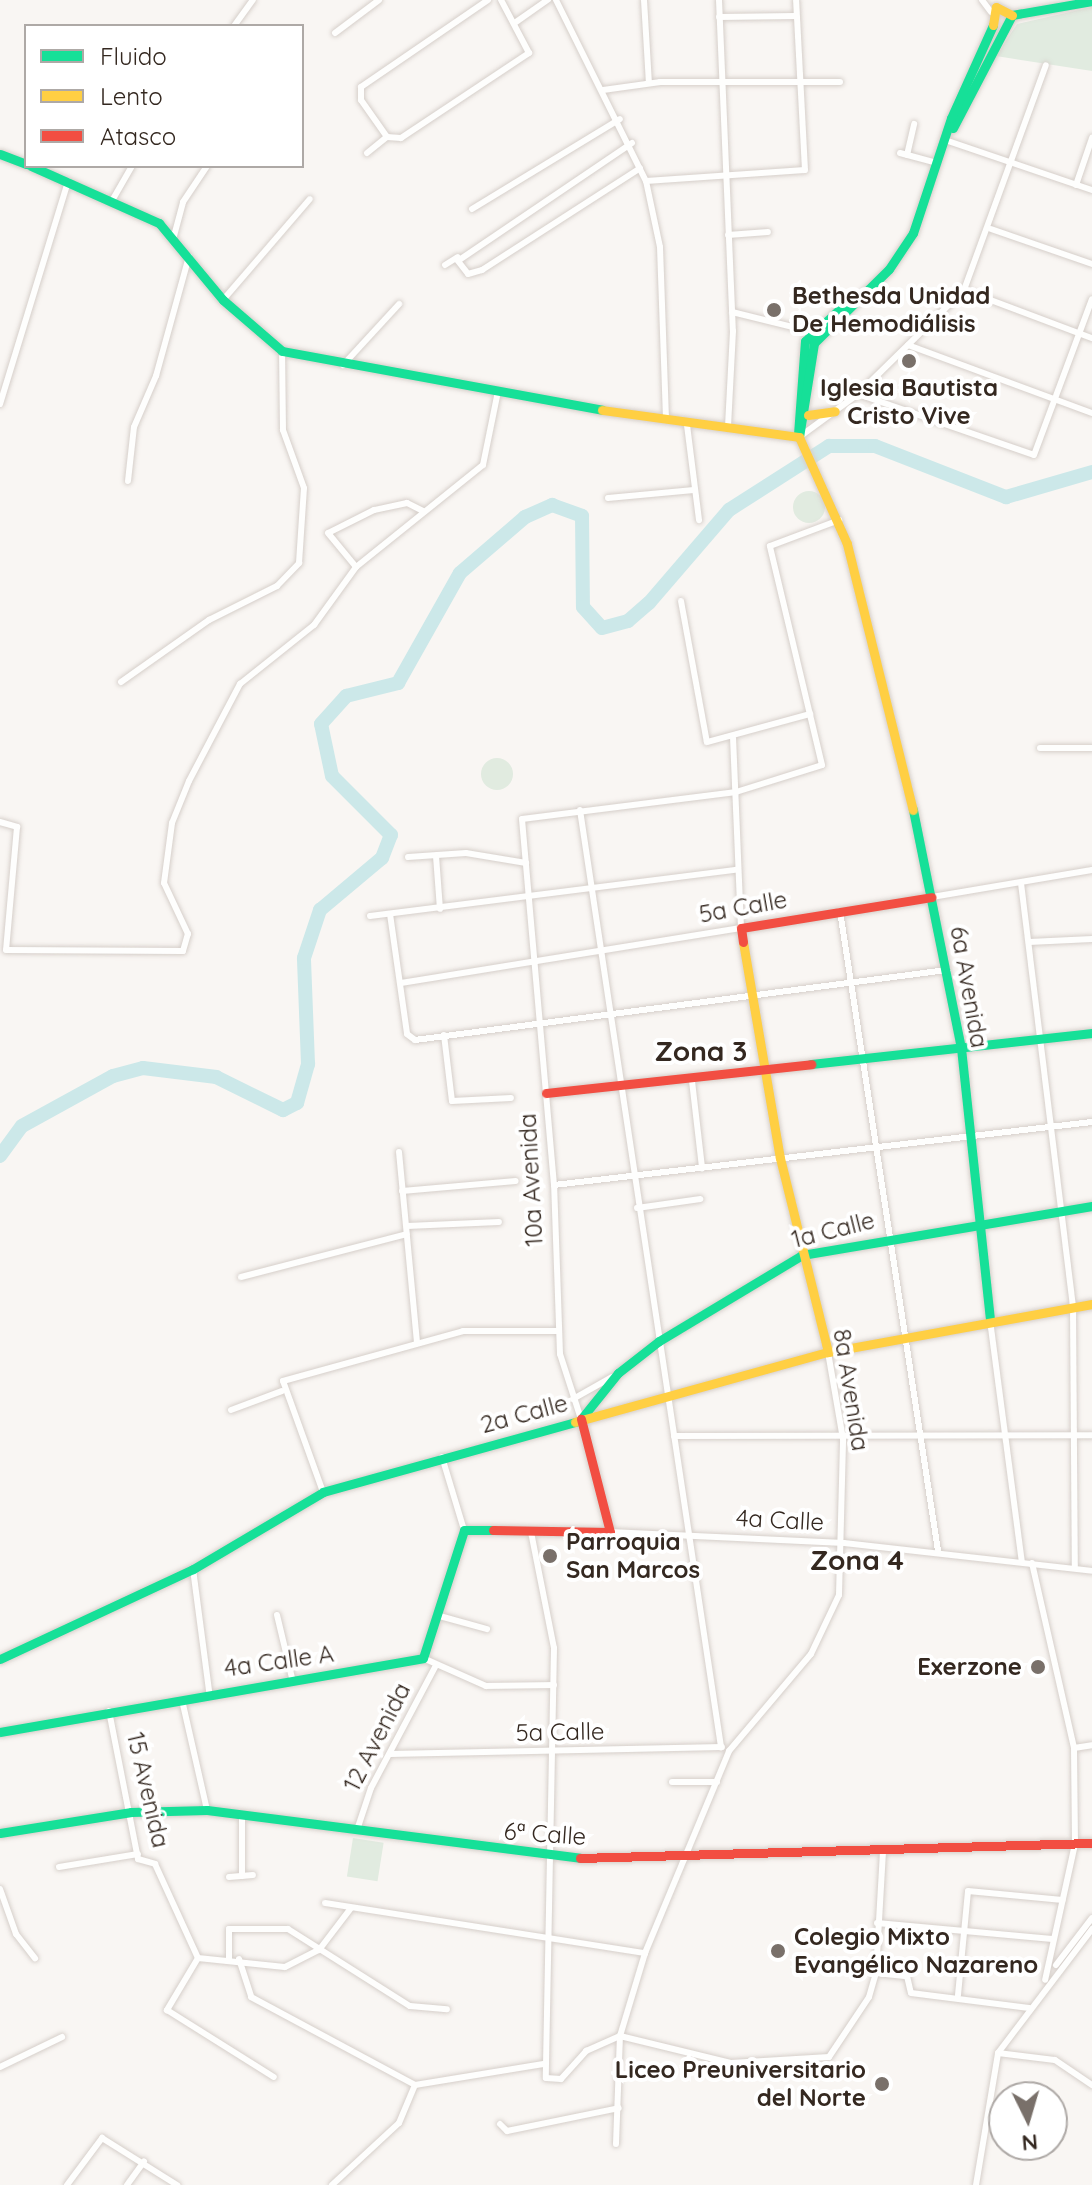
<!DOCTYPE html>
<meta charset="utf-8">
<style>
body{margin:0}
#map{position:relative;width:1092px;height:2185px;overflow:hidden;background:#f9f6f3;font-family:Quicksand,sans-serif}
div>[style]{position:absolute}
[style*='--x']{left:calc(var(--x)*1px);top:calc(var(--y)*1px);width:calc(var(--w)*1px);rotate:calc(var(--a)*1deg)}
.green>*{inset:0;background:#e1ebe0;transform-origin:0 0}
.round{border-radius:50%}
.river>*{height:14px;margin:-7px;padding:0 7px;transform-origin:7px;border-radius:7px;background:#cce8e9}
.roads{filter:drop-shadow(0 0 2px #d6cfca) drop-shadow(0 0 2px #d6cfca)}
.street>*{height:6px;margin:-3px;padding:0 3px;transform-origin:3px;border-radius:3px;background:#fefefd}
.fast>*{height:9px;margin:-4.5px;padding:0 4.5px;transform-origin:4.5px;border-radius:4.5px;background:#16e098}
.slow>*{height:9px;margin:-4.5px;padding:0 4.5px;transform-origin:4.5px;border-radius:4.5px;background:#ffcf43}
.jam>*{height:9px;margin:-4.5px;padding:0 4.5px;transform-origin:4.5px;border-radius:4.5px;background:#f24e42}
.dots>*{width:22px;height:22px;translate:-50% -50%;box-sizing:border-box;border:4px solid #fff;border-radius:50%}
span{translate:-50% -50%;white-space:nowrap;text-align:center;line-height:1.15;-webkit-text-stroke:8px #fff;paint-order:stroke}
.poi-label{font-size:24px;color:#342820;font-weight:700}
.left{translate:0 -50%;text-align:left}
.right{translate:-100% -50%;text-align:right}
.street-label{font-size:24px;color:#342820}
.quarter-label{font-size:28px;color:#342820;font-weight:700}
.legend{position:absolute;left:24px;top:24px;width:280px;height:144px;box-sizing:border-box;background:#fff;border:2px solid #aea9a6;margin:0;padding:10px 14px;list-style:none;font-size:24px;color:#342820}
.legend li{display:flex;align-items:center;gap:16px;height:40px}
.legend b{width:40px;border:2px solid #aea9a6}
.north{position:absolute;left:988px;top:2081px;width:80px;height:80px;box-sizing:border-box;background:#fff;border:2px solid #aea9a6;border-radius:50%;rotate:175deg;font-size:22px;font-weight:700;line-height:32px;text-align:center;color:#342820}
.north::after{content:'';display:block;margin:auto;width:28px;height:36px;background:#79706a;clip-path:polygon(50% 0,100% 100%,50% 72%,0 100%)}
</style>
<div id="map">
<div class="green">
<i style="clip-path:polygon(1092px 7px,1092px 71px,996px 56px,1017px 24px)"></i>
<i class="round" style="left:793px;top:491px;width:32px;height:32px"></i>
<i class="round" style="left:481px;top:758px;width:32px;height:32px"></i>
<i style="left:353px;top:1838px;width:31px;height:39px;rotate:9deg"></i>
</div>
<div class="river">
<i style="--x:0;--y:1156;--w:37;--a:-54"></i>
<i style="--x:22;--y:1126;--w:104;--a:-28.8"></i>
<i style="--x:113;--y:1076;--w:31;--a:-15"></i>
<i style="--x:143;--y:1068;--w:74;--a:7"></i>
<i style="--x:216;--y:1077;--w:75;--a:26.2"></i>
<i style="--x:283;--y:1110;--w:16;--a:-27"></i>
<i style="--x:297;--y:1103;--w:41;--a:-74.2"></i>
<i style="--x:308;--y:1064;--w:106;--a:-92.2"></i>
<i style="--x:304;--y:958;--w:51;--a:-71.6"></i>
<i style="--x:320;--y:910;--w:81;--a:-40"></i>
<i style="--x:382;--y:858;--w:25;--a:-69"></i>
<i style="--x:391;--y:835;--w:83;--a:-135"></i>
<i style="--x:332;--y:776;--w:53;--a:-101.9"></i>
<i style="--x:321;--y:724;--w:38;--a:-48"></i>
<i style="--x:346;--y:696;--w:54;--a:-14"></i>
<i style="--x:398;--y:683;--w:126;--a:-60.6"></i>
<i style="--x:460;--y:573;--w:86;--a:-40.7"></i>
<i style="--x:525;--y:517;--w:30;--a:-24"></i>
<i style="--x:552;--y:505;--w:32;--a:20"></i>
<i style="--x:582;--y:516;--w:91;--a:89.4"></i>
<i style="--x:583;--y:607;--w:28;--a:48"></i>
<i style="--x:602;--y:628;--w:27;--a:-15"></i>
<i style="--x:628;--y:621;--w:28;--a:-41"></i>
<i style="--x:649;--y:603;--w:123;--a:-49.3"></i>
<i style="--x:729;--y:510;--w:119;--a:-32.6"></i>
<i style="--x:829;--y:446;--w:46;--a:0"></i>
<i style="--x:875;--y:446;--w:141;--a:21.3"></i>
<i style="--x:1006;--y:497;--w:90;--a:-16.2"></i>
</div>
<div class="roads">
<div class="street">
<i style="--x:488;--y:0;--w:154;--a:145.6"></i>
<i style="--x:361;--y:87;--w:13;--a:90"></i>
<i style="--x:361;--y:100;--w:45;--a:54.9"></i>
<i style="--x:387;--y:137;--w:14;--a:4"></i>
<i style="--x:401;--y:138;--w:154;--a:-33.6"></i>
<i style="--x:529;--y:53;--w:60;--a:-117.8"></i>
<i style="--x:556;--y:0;--w:202;--a:63.6"></i>
<i style="--x:646;--y:181;--w:67;--a:78"></i>
<i style="--x:660;--y:247;--w:172;--a:88"></i>
<i style="--x:644;--y:0;--w:83;--a:86.6"></i>
<i style="--x:719;--y:0;--w:331;--a:87.6"></i>
<i style="--x:733;--y:331;--w:95;--a:93"></i>
<i style="--x:982;--y:0;--w:15;--a:53"></i>
<i style="--x:719;--y:17;--w:77;--a:-0.7"></i>
<i style="--x:516;--y:22;--w:39;--a:-35"></i>
<i style="--x:234;--y:26;--w:32;--a:-54"></i>
<i style="--x:335;--y:33;--w:55;--a:-36.9"></i>
<i style="--x:603;--y:90;--w:58;--a:-8"></i>
<i style="--x:660;--y:82;--w:180;--a:0"></i>
<i style="--x:948;--y:141;--w:152;--a:18.8"></i>
<i style="--x:632;--y:143;--w:210;--a:145.9"></i>
<i style="--x:458;--y:261;--w:16;--a:52"></i>
<i style="--x:468;--y:274;--w:15;--a:-16"></i>
<i style="--x:482;--y:270;--w:188;--a:-32.8"></i>
<i style="--x:367;--y:153;--w:26;--a:-39"></i>
<i style="--x:900;--y:153;--w:38;--a:15"></i>
<i style="--x:907;--y:155;--w:32;--a:-77"></i>
<i style="--x:646;--y:181;--w:159;--a:-4"></i>
<i style="--x:805;--y:170;--w:170;--a:-93"></i>
<i style="--x:1076;--y:185;--w:50;--a:-71.2"></i>
<i style="--x:113;--y:199;--w:38;--a:-60"></i>
<i style="--x:472;--y:209;--w:173;--a:-31.3"></i>
<i style="--x:991;--y:229;--w:107;--a:19.1"></i>
<i style="--x:728;--y:235;--w:40;--a:-4.3"></i>
<i style="--x:174;--y:236;--w:35;--a:-75"></i>
<i style="--x:183;--y:202;--w:43;--a:-56.3"></i>
<i style="--x:445;--y:265;--w:15;--a:-32"></i>
<i style="--x:964;--y:290;--w:137;--a:20.6"></i>
<i style="--x:223;--y:300;--w:133;--a:-49.3"></i>
<i style="--x:732;--y:312;--w:88;--a:13.9"></i>
<i style="--x:908;--y:345;--w:196;--a:20.3"></i>
<i style="--x:343;--y:365;--w:83;--a:-47.4"></i>
<i style="--x:858;--y:394;--w:186;--a:19.1"></i>
<i style="--x:1034;--y:455;--w:166;--a:-69.6"></i>
<i style="--x:0;--y:404;--w:233;--a:-73"></i>
<i style="--x:687;--y:425;--w:96;--a:82.8"></i>
<i style="--x:802;--y:435;--w:69;--a:-36.2"></i>
<i style="--x:858;--y:394;--w:148;--a:-44.5"></i>
<i style="--x:964;--y:290;--w:239;--a:-70"></i>
<i style="--x:128;--y:481;--w:54;--a:-83.7"></i>
<i style="--x:134;--y:427;--w:56;--a:-66.7"></i>
<i style="--x:156;--y:376;--w:124;--a:-74.6"></i>
<i style="--x:608;--y:498;--w:86;--a:-5.3"></i>
<i style="--x:423;--y:511;--w:18;--a:-153"></i>
<i style="--x:407;--y:503;--w:34;--a:168"></i>
<i style="--x:374;--y:510;--w:51;--a:153.4"></i>
<i style="--x:328;--y:533;--w:44;--a:50.5"></i>
<i style="--x:356;--y:567;--w:163;--a:-38.8"></i>
<i style="--x:483;--y:465;--w:70;--a:-78.5"></i>
<i style="--x:681;--y:601;--w:143;--a:79.6"></i>
<i style="--x:707;--y:742;--w:107;--a:-15.2"></i>
<i style="--x:121;--y:682;--w:108;--a:-35.2"></i>
<i style="--x:209;--y:620;--w:76;--a:-26.6"></i>
<i style="--x:277;--y:586;--w:32;--a:-46"></i>
<i style="--x:299;--y:563;--w:75;--a:-86.2"></i>
<i style="--x:304;--y:488;--w:62;--a:-109.9"></i>
<i style="--x:283;--y:430;--w:79;--a:-90.7"></i>
<i style="--x:1040;--y:748;--w:52;--a:0"></i>
<i style="--x:580;--y:810;--w:948;--a:81.44"></i>
<i style="--x:0;--y:822;--w:18;--a:16"></i>
<i style="--x:17;--y:827;--w:123;--a:95.1"></i>
<i style="--x:6;--y:950;--w:177;--a:0.3"></i>
<i style="--x:183;--y:951;--w:18;--a:-74"></i>
<i style="--x:188;--y:934;--w:56;--a:-115.2"></i>
<i style="--x:164;--y:883;--w:61;--a:-82.4"></i>
<i style="--x:172;--y:823;--w:45;--a:-68"></i>
<i style="--x:189;--y:781;--w:110;--a:-62.3"></i>
<i style="--x:240;--y:684;--w:95;--a:-38.6"></i>
<i style="--x:314;--y:625;--w:72;--a:-54.1"></i>
<i style="--x:436;--y:856;--w:53;--a:85.7"></i>
<i style="--x:408;--y:857;--w:58;--a:-3.9"></i>
<i style="--x:466;--y:853;--w:61;--a:9.5"></i>
<i style="--x:1021;--y:883;--w:427;--a:83"></i>
<i style="--x:1073;--y:1307;--w:261;--a:89.6"></i>
<i style="--x:932;--y:897;--w:162;--a:-9.6"></i>
<i style="--x:840;--y:911;--w:647;--a:81.29"></i>
<i style="--x:390;--y:914;--w:121;--a:81.9"></i>
<i style="--x:407;--y:1034;--w:10;--a:37"></i>
<i style="--x:415;--y:1040;--w:537;--a:-7.5"></i>
<i style="--x:370;--y:916;--w:368;--a:-7.2"></i>
<i style="--x:1029;--y:942;--w:63;--a:-2.7"></i>
<i style="--x:401;--y:983;--w:344;--a:-9.2"></i>
<i style="--x:741;--y:928;--w:190;--a:-92.4"></i>
<i style="--x:444;--y:1035;--w:66;--a:83.1"></i>
<i style="--x:452;--y:1101;--w:59;--a:-2.9"></i>
<i style="--x:692;--y:1081;--w:88;--a:83.4"></i>
<i style="--x:399;--y:1152;--w:192;--a:84.6"></i>
<i style="--x:554;--y:1185;--w:542;--a:-6.68"></i>
<i style="--x:402;--y:1191;--w:114;--a:-5"></i>
<i style="--x:637;--y:1208;--w:64;--a:-8.1"></i>
<i style="--x:407;--y:1226;--w:92;--a:-2.5"></i>
<i style="--x:241;--y:1277;--w:171;--a:-14.5"></i>
<i style="--x:990;--y:1320;--w:244;--a:82.5"></i>
<i style="--x:573;--y:1399;--w:45;--a:-29.4"></i>
<i style="--x:231;--y:1410;--w:54;--a:-20.4"></i>
<i style="--x:581;--y:1419;--w:68;--a:-107.9"></i>
<i style="--x:560;--y:1354;--w:169;--a:-92"></i>
<i style="--x:554;--y:1185;--w:367;--a:-95"></i>
<i style="--x:522;--y:819;--w:216;--a:-7.2"></i>
<i style="--x:736;--y:792;--w:90;--a:-17.4"></i>
<i style="--x:822;--y:765;--w:225;--a:-103.4"></i>
<i style="--x:770;--y:546;--w:74;--a:-20.6"></i>
<i style="--x:674;--y:1436;--w:418;--a:-0.1"></i>
<i style="--x:442;--y:1457;--w:76;--a:73.2"></i>
<i style="--x:323;--y:1492;--w:118;--a:-109.8"></i>
<i style="--x:283;--y:1381;--w:187;--a:-15.5"></i>
<i style="--x:463;--y:1331;--w:95;--a:0"></i>
<i style="--x:531;--y:1532;--w:118;--a:78.8"></i>
<i style="--x:554;--y:1648;--w:430;--a:91.1"></i>
<i style="--x:546;--y:2078;--w:15;--a:4"></i>
<i style="--x:561;--y:2079;--w:38;--a:-48"></i>
<i style="--x:586;--y:2051;--w:37;--a:-24"></i>
<i style="--x:620;--y:2036;--w:114;--a:13.7"></i>
<i style="--x:731;--y:2063;--w:98;--a:-3.5"></i>
<i style="--x:829;--y:2057;--w:72;--a:-56.3"></i>
<i style="--x:869;--y:1997;--w:25;--a:-74"></i>
<i style="--x:876;--y:1973;--w:121;--a:-86.7"></i>
<i style="--x:610;--y:1532;--w:234;--a:2.7"></i>
<i style="--x:844;--y:1543;--w:250;--a:6.4"></i>
<i style="--x:1032;--y:1563;--w:190;--a:77.2"></i>
<i style="--x:1074;--y:1748;--w:96;--a:89.4"></i>
<i style="--x:1075;--y:1844;--w:139;--a:102.4"></i>
<i style="--x:193;--y:1569;--w:123;--a:82.5"></i>
<i style="--x:277;--y:1615;--w:69;--a:76.6"></i>
<i style="--x:436;--y:1615;--w:53;--a:15.4"></i>
<i style="--x:423;--y:1658;--w:69;--a:24"></i>
<i style="--x:486;--y:1686;--w:68;--a:-0.8"></i>
<i style="--x:182;--y:1700;--w:113;--a:77.2"></i>
<i style="--x:109;--y:1711;--w:151;--a:78.9"></i>
<i style="--x:138;--y:1859;--w:18;--a:16"></i>
<i style="--x:155;--y:1864;--w:103;--a:65.4"></i>
<i style="--x:1074;--y:1748;--w:18;--a:-9"></i>
<i style="--x:390;--y:1754;--w:332;--a:-1.2"></i>
<i style="--x:672;--y:1782;--w:45;--a:0"></i>
<i style="--x:357;--y:1830;--w:44;--a:-71.6"></i>
<i style="--x:371;--y:1788;--w:139;--a:-62.1"></i>
<i style="--x:59;--y:1867;--w:80;--a:-9.3"></i>
<i style="--x:242;--y:1876;--w:62;--a:-90"></i>
<i style="--x:229;--y:1877;--w:24;--a:-5"></i>
<i style="--x:0;--y:1889;--w:48;--a:70.4"></i>
<i style="--x:16;--y:1934;--w:31;--a:52"></i>
<i style="--x:325;--y:1903;--w:324;--a:8.9"></i>
<i style="--x:877;--y:1923;--w:176;--a:5.2"></i>
<i style="--x:198;--y:1958;--w:61;--a:120.8"></i>
<i style="--x:167;--y:2010;--w:126;--a:32.1"></i>
<i style="--x:198;--y:1958;--w:87;--a:5.9"></i>
<i style="--x:285;--y:1967;--w:38;--a:-27"></i>
<i style="--x:319;--y:1950;--w:53;--a:-52.7"></i>
<i style="--x:229;--y:1958;--w:29;--a:-90"></i>
<i style="--x:229;--y:1929;--w:59;--a:0"></i>
<i style="--x:288;--y:1929;--w:144;--a:32.3"></i>
<i style="--x:410;--y:2006;--w:37;--a:5"></i>
<i style="--x:239;--y:1959;--w:40;--a:72"></i>
<i style="--x:251;--y:1997;--w:186;--a:28.2"></i>
<i style="--x:415;--y:2085;--w:130;--a:-9.3"></i>
<i style="--x:1056;--y:1965;--w:59;--a:-52.5"></i>
<i style="--x:876;--y:1973;--w:31;--a:6"></i>
<i style="--x:907;--y:1976;--w:17;--a:77"></i>
<i style="--x:911;--y:1993;--w:119;--a:7.2"></i>
<i style="--x:958;--y:1995;--w:104;--a:-84.5"></i>
<i style="--x:968;--y:1891;--w:95;--a:5.4"></i>
<i style="--x:998;--y:2053;--w:57;--a:7"></i>
<i style="--x:1055;--y:2060;--w:45;--a:34"></i>
<i style="--x:0;--y:2067;--w:69;--a:-25.8"></i>
<i style="--x:500;--y:2124;--w:10;--a:45"></i>
<i style="--x:507;--y:2131;--w:114;--a:-11.6"></i>
<i style="--x:616;--y:2144;--w:108;--a:-87.9"></i>
<i style="--x:620;--y:2036;--w:87;--a:-73.2"></i>
<i style="--x:645;--y:1953;--w:219;--a:-67.4"></i>
<i style="--x:729;--y:1751;--w:127;--a:-49.8"></i>
<i style="--x:811;--y:1654;--w:65;--a:-64.6"></i>
<i style="--x:839;--y:1595;--w:156;--a:-88.5"></i>
<i style="--x:843;--y:1439;--w:88;--a:-99.8"></i>
<i style="--x:67;--y:2185;--w:59;--a:-53.3"></i>
<i style="--x:102;--y:2138;--w:89;--a:32.1"></i>
<i style="--x:127;--y:2185;--w:29;--a:-54"></i>
<i style="--x:332;--y:2185;--w:91;--a:-42.8"></i>
<i style="--x:399;--y:2123;--w:41;--a:-67.2"></i>
<i style="--x:976;--y:2185;--w:134;--a:-80.5"></i>
<i style="--x:998;--y:2053;--w:156;--a:-52.8"></i>
</div>
<div class="fast">
<i style="--x:1012;--y:15;--w:81;--a:-9.9"></i>
<i style="--x:953;--y:128;--w:127;--a:-62.4"></i>
<i style="--x:0;--y:154;--w:28;--a:21"></i>
<i style="--x:31;--y:166;--w:140;--a:24"></i>
<i style="--x:159;--y:223;--w:100;--a:50.3"></i>
<i style="--x:223;--y:300;--w:78;--a:40.8"></i>
<i style="--x:282;--y:351;--w:325;--a:10.4"></i>
<i style="--x:798;--y:434;--w:93;--a:-85.7"></i>
<i style="--x:805;--y:341;--w:50;--a:-42.6"></i>
<i style="--x:799;--y:437;--w:95;--a:-80.9"></i>
<i style="--x:814;--y:343;--w:105;--a:-44.6"></i>
<i style="--x:889;--y:269;--w:43;--a:-56.3"></i>
<i style="--x:913;--y:233;--w:121;--a:-71.7"></i>
<i style="--x:951;--y:118;--w:102;--a:-65.7"></i>
<i style="--x:913;--y:810;--w:243;--a:78.6"></i>
<i style="--x:961;--y:1048;--w:274;--a:83.9"></i>
<i style="--x:811;--y:1064;--w:283;--a:-6.3"></i>
<i style="--x:581;--y:1419;--w:59;--a:-51.2"></i>
<i style="--x:618;--y:1373;--w:52;--a:-38"></i>
<i style="--x:659;--y:1341;--w:167;--a:-31"></i>
<i style="--x:802;--y:1255;--w:294;--a:-9.6"></i>
<i style="--x:0;--y:1659;--w:213;--a:-25"></i>
<i style="--x:193;--y:1569;--w:151;--a:-30.6"></i>
<i style="--x:323;--y:1492;--w:262;--a:-15.5"></i>
<i style="--x:0;--y:1732;--w:429;--a:-9.9"></i>
<i style="--x:423;--y:1658;--w:134;--a:-72.2"></i>
<i style="--x:464;--y:1530;--w:29;--a:0"></i>
<i style="--x:0;--y:1833;--w:133;--a:-9.1"></i>
<i style="--x:131;--y:1812;--w:76;--a:-1.5"></i>
<i style="--x:207;--y:1810;--w:376;--a:7.3"></i>
</div>
<div class="slow">
<i style="--x:993;--y:25;--w:18;--a:-81"></i>
<i style="--x:996;--y:7;--w:18;--a:27"></i>
<i style="--x:602;--y:410;--w:199;--a:7.8"></i>
<i style="--x:799;--y:437;--w:117;--a:65.8"></i>
<i style="--x:847;--y:544;--w:274;--a:76.1"></i>
<i style="--x:808;--y:415;--w:27;--a:-8"></i>
<i style="--x:743;--y:942;--w:219;--a:80.3"></i>
<i style="--x:780;--y:1158;--w:200;--a:76.1"></i>
<i style="--x:575;--y:1422;--w:263;--a:-15.5"></i>
<i style="--x:828;--y:1352;--w:268;--a:-10.3"></i>
</div>
<div class="jam">
<i style="--x:743;--y:942;--w:14;--a:-98"></i>
<i style="--x:741;--y:928;--w:193;--a:-9.2"></i>
<i style="--x:546;--y:1093;--w:267;--a:-6.2"></i>
<i style="--x:493;--y:1530;--w:117;--a:1"></i>
<i style="--x:610;--y:1532;--w:117;--a:-104.4"></i>
<i style="--x:580;--y:1858;--w:512;--a:-1.68"></i>
</div>
</div>
<div class="dots">
<i style="left:774px;top:310px;background:#79706a"></i>
<i style="left:909px;top:361px;background:#79706a"></i>
<i style="left:550px;top:1556px;background:#79706a"></i>
<i style="left:1038px;top:1667px;background:#79706a"></i>
<i style="left:778px;top:1951px;background:#79706a"></i>
<i style="left:882px;top:2084px;background:#79706a"></i>
</div>
<div class="poi-label">
<span class="left" style="left:792px;top:310px">Bethesda Unidad<br>De Hemodiálisis</span>
<span style="left:909px;top:402px">Iglesia Bautista<br>Cristo Vive</span>
<span class="left" style="left:566px;top:1556px">Parroquia<br>San Marcos</span>
<span class="right" style="left:1022px;top:1667px">Exerzone</span>
<span class="left" style="left:794px;top:1951px">Colegio Mixto<br>Evangélico Nazareno</span>
<span class="right" style="left:866px;top:2084px">Liceo Preuniversitario<br>del Norte</span>
</div>
<div class="street-label">
<span style="left:743px;top:907px;rotate:-10deg">5a Calle</span>
<span style="left:969px;top:987px;rotate:80deg">6a Avenida</span>
<span style="left:531px;top:1180px;rotate:-93deg">10a Avenida</span>
<span style="left:833px;top:1230px;rotate:-14deg">1a Calle</span>
<span style="left:851px;top:1390px;rotate:81deg">8a Avenida</span>
<span style="left:524px;top:1414px;rotate:-15deg">2a Calle</span>
<span style="left:780px;top:1520px;rotate:3deg">4a Calle</span>
<span style="left:279px;top:1661px;rotate:-8deg">4a Calle A</span>
<span style="left:560px;top:1732px;rotate:-1deg">5a Calle</span>
<span style="left:377px;top:1737px;rotate:-63deg">12 Avenida</span>
<span style="left:148px;top:1790px;rotate:77deg">15 Avenida</span>
<span style="left:545px;top:1834px;rotate:4deg">6ª Calle</span>
</div>
<div class="quarter-label">
<span style="left:701px;top:1051px">Zona 3</span>
<span style="left:857px;top:1560px">Zona 4</span>
</div>
<ul class="legend">
<li><b style="height:10px;background:#16e098"></b>Fluido</li>
<li><b style="height:10px;background:#ffcf43"></b>Lento</li>
<li><b style="height:10px;background:#f24e42"></b>Atasco</li>
</ul>
<div class="north">N</div>
</div>
